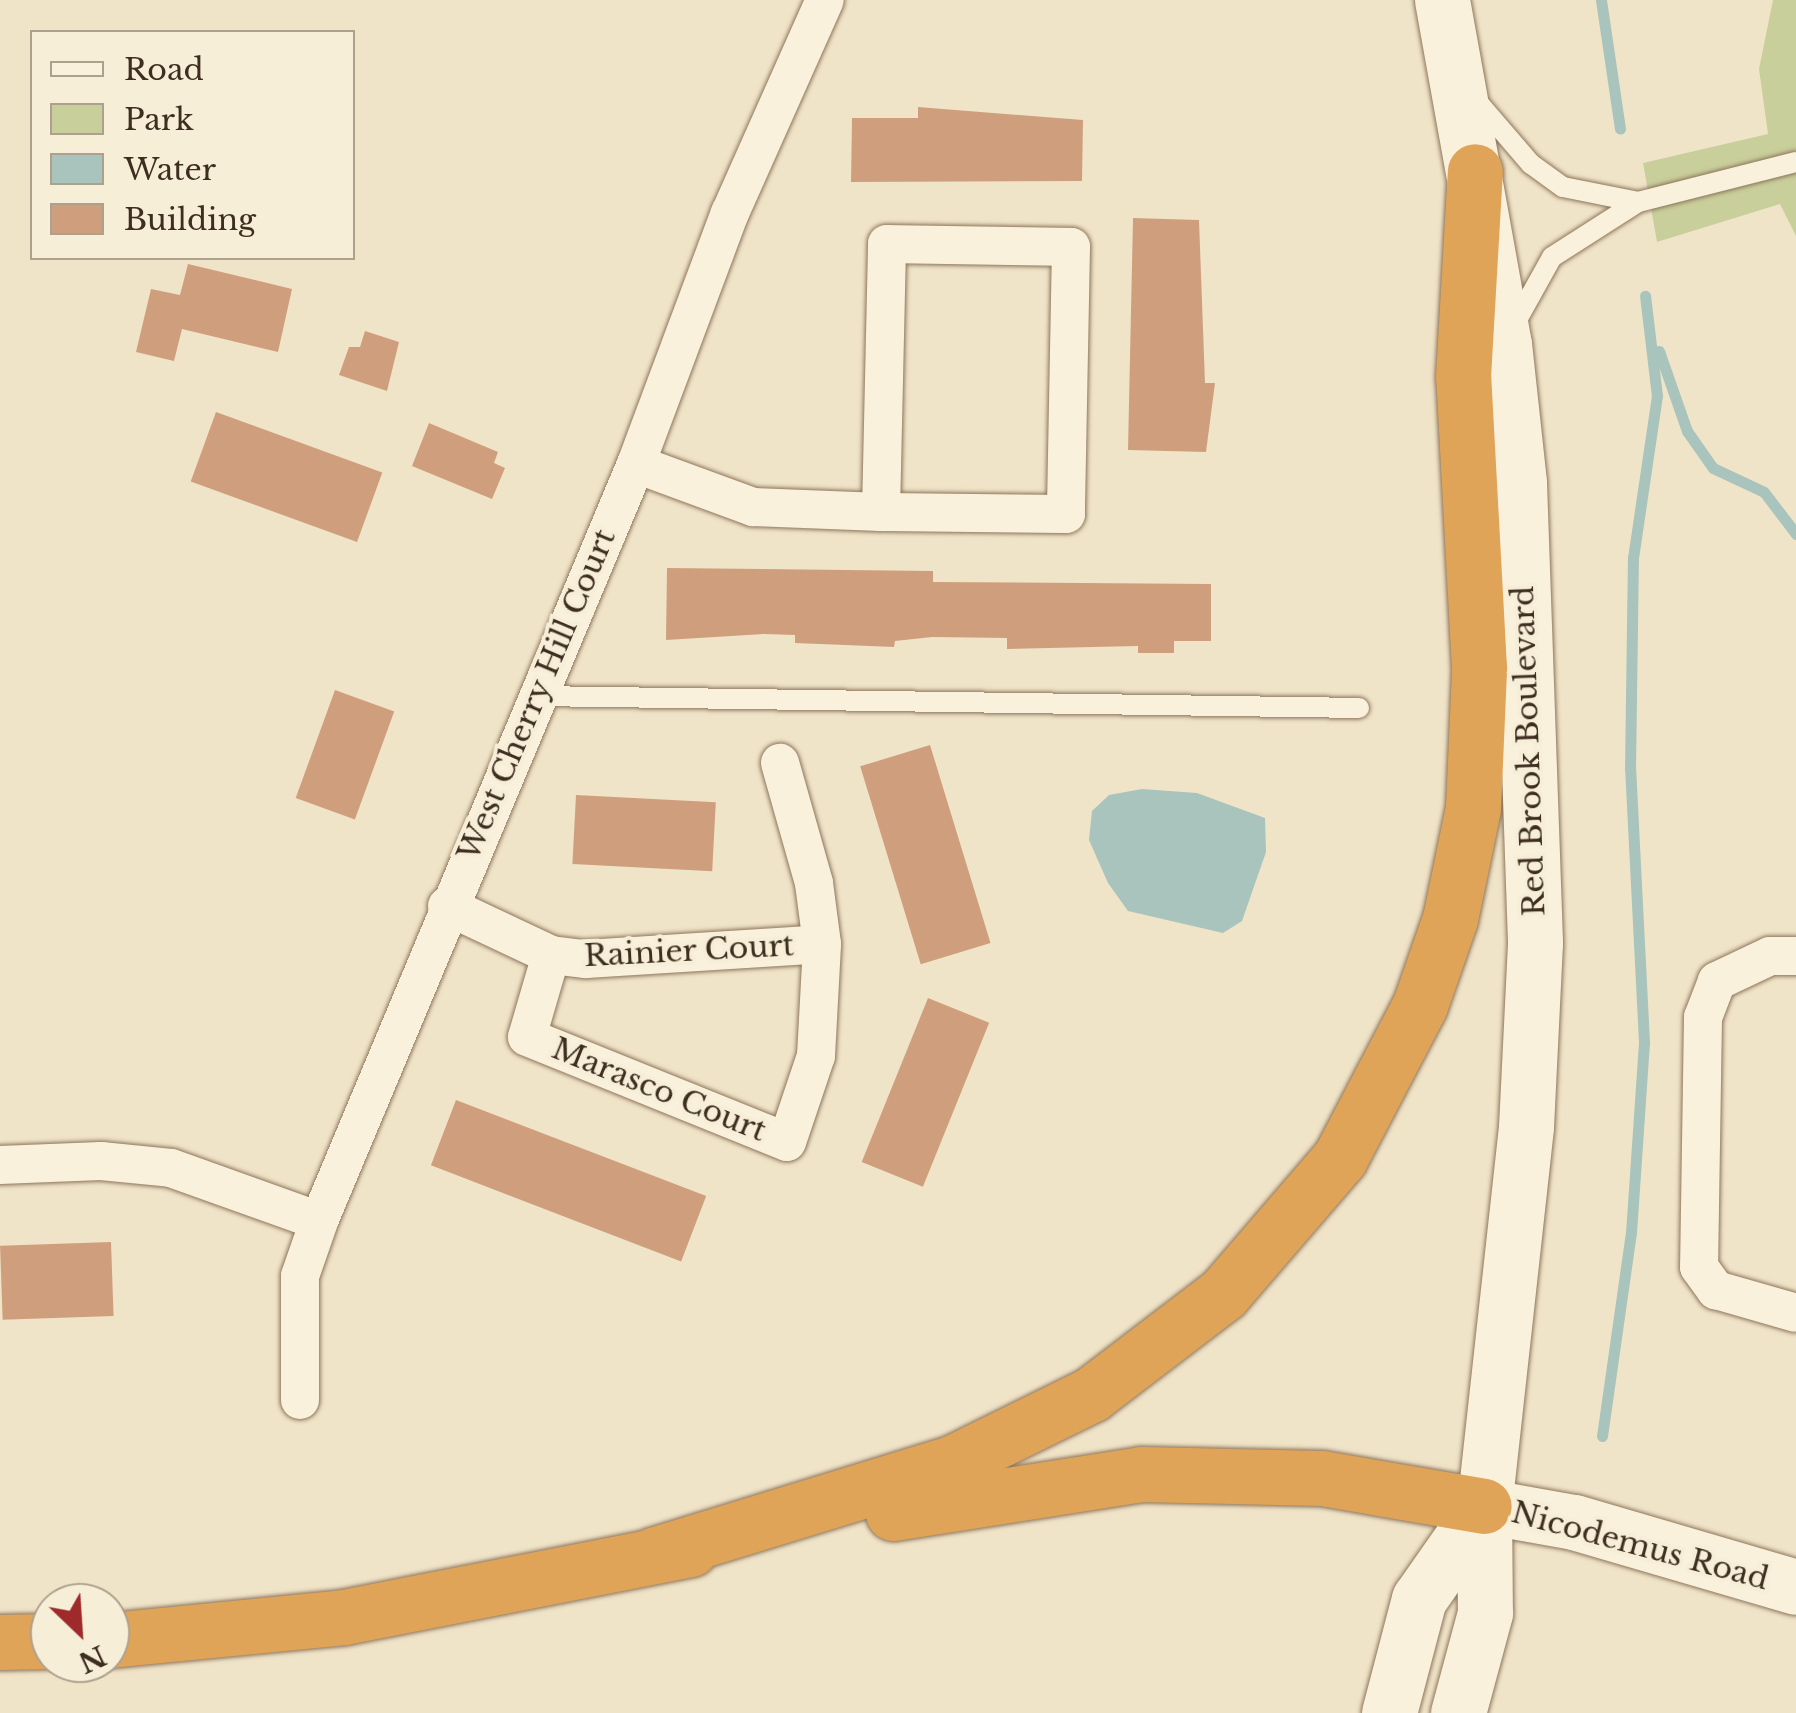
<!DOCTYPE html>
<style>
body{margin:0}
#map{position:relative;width:1796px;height:1713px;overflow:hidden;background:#f0e4c8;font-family:"Libre Baskerville",serif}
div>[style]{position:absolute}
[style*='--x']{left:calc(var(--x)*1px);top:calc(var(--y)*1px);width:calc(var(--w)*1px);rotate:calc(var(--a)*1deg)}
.green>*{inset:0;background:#c9cf9b}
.water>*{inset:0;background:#a9c4bc}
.stream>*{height:11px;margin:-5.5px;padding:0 5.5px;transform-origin:5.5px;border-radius:5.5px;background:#a9c4bc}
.building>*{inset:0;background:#cf9f7d;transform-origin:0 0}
.roads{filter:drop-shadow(0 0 2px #8d765c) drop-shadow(0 0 2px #8d765c)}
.lane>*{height:20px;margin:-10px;padding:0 10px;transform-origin:10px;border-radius:10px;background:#faf1dc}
.street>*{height:38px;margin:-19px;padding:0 19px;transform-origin:19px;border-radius:19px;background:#faf1dc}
.secondary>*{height:55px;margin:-27.5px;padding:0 27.5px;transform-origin:27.5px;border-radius:27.5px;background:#faf1dc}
.highway>*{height:55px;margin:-27.5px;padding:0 27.5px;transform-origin:27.5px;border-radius:27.5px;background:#e0a458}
span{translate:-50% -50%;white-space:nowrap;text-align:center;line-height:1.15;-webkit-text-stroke:8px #f7eed8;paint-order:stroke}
.street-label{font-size:30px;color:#3d2e20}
.legend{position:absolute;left:30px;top:30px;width:325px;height:230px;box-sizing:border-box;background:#f7eed8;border:2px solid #ada18e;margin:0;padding:12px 18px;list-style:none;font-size:30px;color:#3d2e20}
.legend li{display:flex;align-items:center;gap:20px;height:50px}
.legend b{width:50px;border:2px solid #ada18e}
.north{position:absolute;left:30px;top:1583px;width:100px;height:100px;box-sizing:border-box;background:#f7eed8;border:2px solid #ada18e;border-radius:50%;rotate:155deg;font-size:28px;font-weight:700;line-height:40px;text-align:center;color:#3d2e20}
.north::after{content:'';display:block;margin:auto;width:35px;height:45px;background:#9e2a2b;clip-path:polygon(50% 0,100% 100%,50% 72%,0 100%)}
</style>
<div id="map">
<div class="green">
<i style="clip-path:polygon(1773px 0,1796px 0,1796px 236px,1780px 204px,1657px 242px,1643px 163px,1768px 134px,1759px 69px)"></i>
</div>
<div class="water">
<i style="clip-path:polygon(1142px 789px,1197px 793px,1265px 818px,1266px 852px,1242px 921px,1223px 933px,1128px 911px,1108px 883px,1089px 840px,1092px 811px,1109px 795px)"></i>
</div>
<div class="stream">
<i style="--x:1601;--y:0;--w:130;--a:81.6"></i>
<i style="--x:1659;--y:351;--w:85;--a:70.7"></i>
<i style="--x:1687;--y:431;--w:45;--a:54.9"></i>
<i style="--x:1713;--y:468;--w:56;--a:25.2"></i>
<i style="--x:1764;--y:492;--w:53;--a:52.7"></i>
<i style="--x:1602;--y:1436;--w:205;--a:-81.9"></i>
<i style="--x:1631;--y:1233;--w:191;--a:-86.1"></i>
<i style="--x:1644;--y:1042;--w:273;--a:-92.9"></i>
<i style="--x:1630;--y:769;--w:211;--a:-89.2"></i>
<i style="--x:1633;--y:558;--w:164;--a:-81.6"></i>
<i style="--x:1657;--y:396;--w:101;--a:-96.8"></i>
</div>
<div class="building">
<i style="clip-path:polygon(918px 107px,1083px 120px,1082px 181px,851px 182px,852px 118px,918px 118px)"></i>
<i style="clip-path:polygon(1133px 218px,1199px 220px,1205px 383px,1215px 383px,1206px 452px,1128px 450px)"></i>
<i style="clip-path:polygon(188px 264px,292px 289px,278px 352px,182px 329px,174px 361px,136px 352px,151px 289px,180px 295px)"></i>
<i style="clip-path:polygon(365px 331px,399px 342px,387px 391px,339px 375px,349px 347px,360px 347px)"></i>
<i style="left:216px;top:412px;width:177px;height:74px;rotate:20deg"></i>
<i style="clip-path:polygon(429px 423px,498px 452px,494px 463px,505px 468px,492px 499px,412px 466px)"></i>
<i style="clip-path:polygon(667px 568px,933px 571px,933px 582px,1211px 584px,1211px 641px,1174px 641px,1174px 653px,1138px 653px,1138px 646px,1007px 649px,1007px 638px,932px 637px,895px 641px,894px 647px,795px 643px,795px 635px,764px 634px,666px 640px)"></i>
<i style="left:335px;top:690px;width:63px;height:115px;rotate:20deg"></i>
<i style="left:930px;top:745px;width:207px;height:73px;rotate:73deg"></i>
<i style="left:576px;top:795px;width:140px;height:69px;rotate:3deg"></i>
<i style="left:928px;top:998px;width:66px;height:177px;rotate:22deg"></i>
<i style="left:456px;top:1100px;width:268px;height:70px;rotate:21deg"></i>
<i style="left:111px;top:1242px;width:74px;height:111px;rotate:88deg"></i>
</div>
<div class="roads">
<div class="lane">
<i style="--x:1475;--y:99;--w:86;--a:49.3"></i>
<i style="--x:1531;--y:164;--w:39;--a:36"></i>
<i style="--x:1563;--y:187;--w:76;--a:11.3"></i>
<i style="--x:1638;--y:202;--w:102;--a:147.4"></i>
<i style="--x:1552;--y:257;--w:82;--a:119.1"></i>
<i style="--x:1638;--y:202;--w:163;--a:-14.2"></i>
<i style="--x:535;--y:696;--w:824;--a:0.83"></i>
</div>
<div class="street">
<i style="--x:636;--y:464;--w:125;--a:20.2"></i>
<i style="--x:753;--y:507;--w:128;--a:2.2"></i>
<i style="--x:881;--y:512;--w:268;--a:-88.7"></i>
<i style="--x:887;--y:244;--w:184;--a:0.9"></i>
<i style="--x:1071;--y:247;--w:267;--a:91.1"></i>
<i style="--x:1066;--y:514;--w:185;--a:-179.4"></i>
<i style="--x:447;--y:906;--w:115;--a:25.2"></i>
<i style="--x:551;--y:955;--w:35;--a:7"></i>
<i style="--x:586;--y:959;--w:236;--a:-3.6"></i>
<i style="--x:551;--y:955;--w:85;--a:106.3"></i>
<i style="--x:527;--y:1037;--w:280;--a:22"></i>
<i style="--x:787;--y:1142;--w:91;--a:-71.4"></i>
<i style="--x:816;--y:1056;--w:112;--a:-86.9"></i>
<i style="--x:822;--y:944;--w:62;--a:-97.5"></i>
<i style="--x:814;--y:883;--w:125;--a:-105.8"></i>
<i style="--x:1796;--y:956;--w:26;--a:180"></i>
<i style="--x:1770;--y:956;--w:59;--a:154.7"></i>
<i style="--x:1717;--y:981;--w:39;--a:111"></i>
<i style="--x:1703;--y:1017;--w:250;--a:90.9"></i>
<i style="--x:1699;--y:1267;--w:29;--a:54"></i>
<i style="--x:1716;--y:1290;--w:83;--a:16"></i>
<i style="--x:0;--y:1165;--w:101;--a:-2.3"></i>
<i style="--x:101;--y:1161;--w:70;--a:5.7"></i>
<i style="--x:171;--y:1168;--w:157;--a:19.7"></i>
<i style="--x:300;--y:1400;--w:124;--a:-90"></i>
<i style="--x:300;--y:1276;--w:58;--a:-70.9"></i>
<i style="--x:319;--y:1221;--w:821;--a:-67.28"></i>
<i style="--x:636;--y:464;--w:268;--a:-69.5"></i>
<i style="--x:730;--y:213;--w:233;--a:-66"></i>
</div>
<div class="secondary">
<i style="--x:1442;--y:0;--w:350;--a:79.8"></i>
<i style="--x:1504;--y:344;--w:140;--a:83.8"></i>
<i style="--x:1519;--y:483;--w:460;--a:88"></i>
<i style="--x:1535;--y:943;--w:184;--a:92.8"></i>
<i style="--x:1526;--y:1127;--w:381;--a:96.3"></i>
<i style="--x:1484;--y:1506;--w:107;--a:89.5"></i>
<i style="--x:1485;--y:1613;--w:104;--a:105.1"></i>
<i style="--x:1484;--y:1506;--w:91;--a:10.1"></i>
<i style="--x:1574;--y:1522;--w:231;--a:16.3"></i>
<i style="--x:1389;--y:1713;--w:118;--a:-75.3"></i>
<i style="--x:1419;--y:1599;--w:113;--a:-55"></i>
</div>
<div class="highway">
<i style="--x:893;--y:1513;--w:251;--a:-8.9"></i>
<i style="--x:1141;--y:1474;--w:181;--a:1.3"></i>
<i style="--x:1322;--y:1478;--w:164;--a:9.8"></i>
<i style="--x:653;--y:1555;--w:313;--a:-17.1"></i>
<i style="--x:952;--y:1463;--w:156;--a:-26.2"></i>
<i style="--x:1092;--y:1394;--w:165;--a:-37.4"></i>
<i style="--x:1223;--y:1294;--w:179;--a:-49.3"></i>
<i style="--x:1340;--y:1158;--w:173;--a:-62.4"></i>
<i style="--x:1420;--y:1005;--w:91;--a:-70.8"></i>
<i style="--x:1450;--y:919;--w:113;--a:-78.3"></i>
<i style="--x:1473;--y:808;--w:140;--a:-87.5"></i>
<i style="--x:1479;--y:668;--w:291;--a:-93.1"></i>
<i style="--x:1463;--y:377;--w:206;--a:-86.7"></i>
<i style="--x:110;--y:1640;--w:235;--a:-5.6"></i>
<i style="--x:344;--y:1617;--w:353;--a:-11.1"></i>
<i style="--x:0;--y:1642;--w:50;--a:-1.1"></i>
</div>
</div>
<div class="street-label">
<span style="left:537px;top:695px;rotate:-67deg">West Cherry Hill Court</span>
<span style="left:1529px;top:751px;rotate:-92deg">Red Brook Boulevard</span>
<span style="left:689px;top:951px;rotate:-3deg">Rainier Court</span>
<span style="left:659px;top:1090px;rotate:22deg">Marasco Court</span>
<span style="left:1640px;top:1546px;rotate:15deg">Nicodemus Road</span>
</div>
<ul class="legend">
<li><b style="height:12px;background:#faf1dc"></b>Road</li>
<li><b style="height:28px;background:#c9cf9b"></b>Park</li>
<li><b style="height:28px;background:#a9c4bc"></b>Water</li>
<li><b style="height:28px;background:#cf9f7d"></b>Building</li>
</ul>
<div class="north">N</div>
</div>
